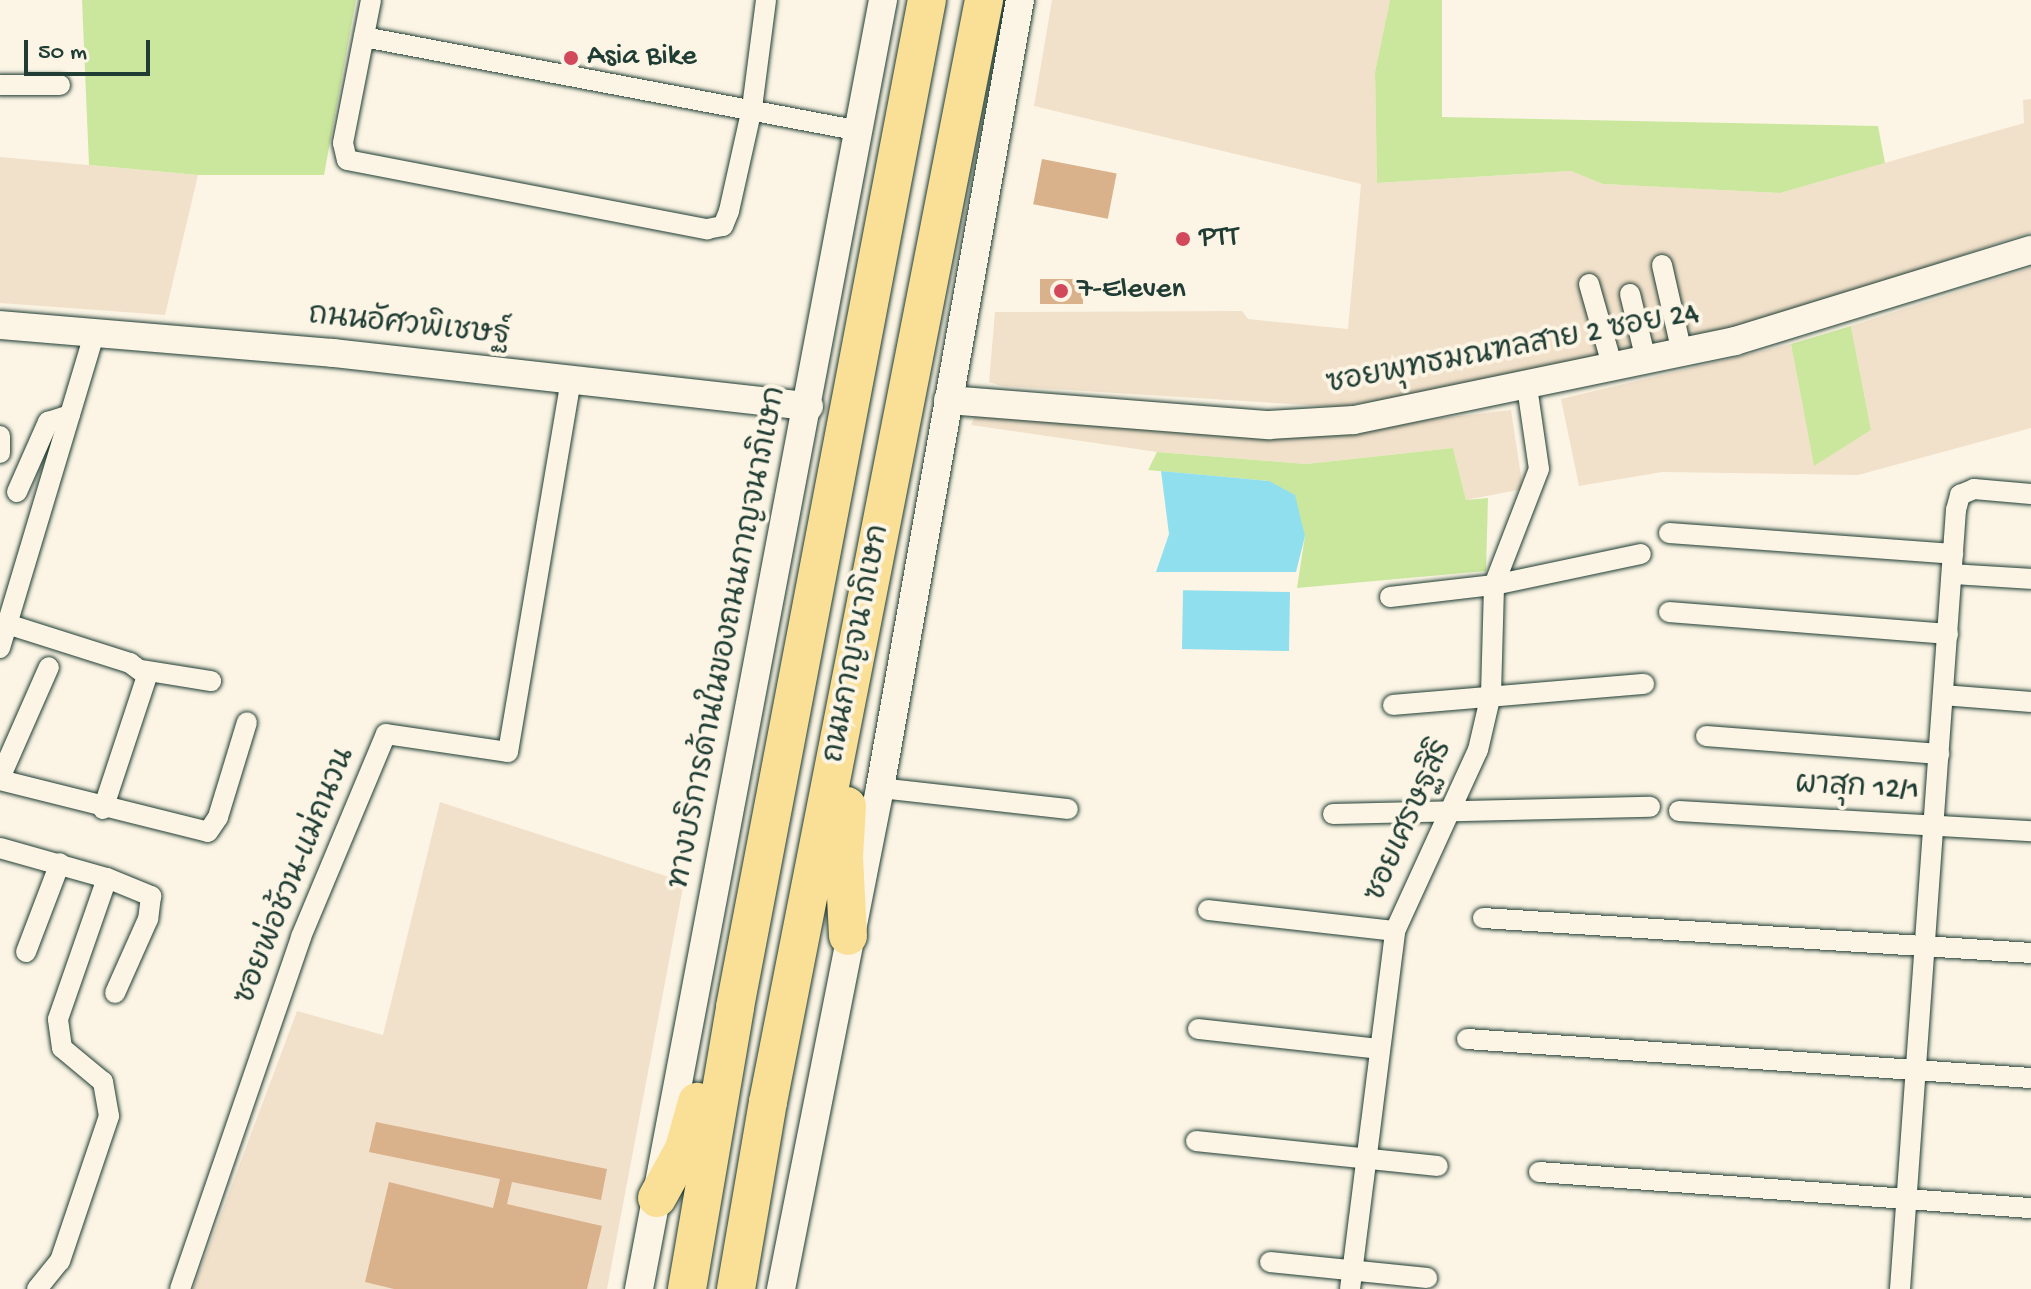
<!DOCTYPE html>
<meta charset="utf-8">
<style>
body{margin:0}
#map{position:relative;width:2031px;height:1289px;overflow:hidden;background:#fcf5e5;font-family:"Gochi Hand","Playpen Sans Thai",sans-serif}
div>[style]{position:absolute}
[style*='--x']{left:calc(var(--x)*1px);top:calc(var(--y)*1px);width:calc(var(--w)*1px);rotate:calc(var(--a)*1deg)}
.built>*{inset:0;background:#f2e1ca}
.green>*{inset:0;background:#cbe79d}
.water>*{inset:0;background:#90dfef;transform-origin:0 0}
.building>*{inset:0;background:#d9b18a;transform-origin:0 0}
.roads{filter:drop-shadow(0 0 2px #1f3d34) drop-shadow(0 0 2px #1f3d34)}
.street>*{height:20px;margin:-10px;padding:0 10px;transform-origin:10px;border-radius:10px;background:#fcf5e5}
.secondary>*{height:28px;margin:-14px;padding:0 14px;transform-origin:14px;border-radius:14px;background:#fcf5e5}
.highway>*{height:38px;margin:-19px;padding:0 19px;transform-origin:19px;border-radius:19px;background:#fadf96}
.dots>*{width:22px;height:22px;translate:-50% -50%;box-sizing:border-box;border:4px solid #fcf5e5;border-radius:50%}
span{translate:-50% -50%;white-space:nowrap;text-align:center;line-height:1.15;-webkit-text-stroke:8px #fcf5e5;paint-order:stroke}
.poi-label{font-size:30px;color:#1f3d34}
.left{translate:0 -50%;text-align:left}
.street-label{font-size:30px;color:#1f3d34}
.scale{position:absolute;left:24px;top:40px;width:126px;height:36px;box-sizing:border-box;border:4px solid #1f3d34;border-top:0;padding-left:10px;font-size:24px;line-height:28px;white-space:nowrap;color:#1f3d34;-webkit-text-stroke:6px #fcf5e5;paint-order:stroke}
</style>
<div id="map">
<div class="built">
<i style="clip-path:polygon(1052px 0,1390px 0,1375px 72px,1377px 183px,1572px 171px,1603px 184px,1780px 193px,2024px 123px,2023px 100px,2031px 99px,2031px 232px,1769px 320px,1452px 389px,1339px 407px,1002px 386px,989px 382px,995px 312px,1242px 311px,1248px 319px,1348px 329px,1361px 184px,1034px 106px)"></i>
<i style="clip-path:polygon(0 157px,198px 175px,165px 315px,0 303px)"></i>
<i style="clip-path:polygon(2031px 268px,2031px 428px,1858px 475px,1662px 472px,1579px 486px,1561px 399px,1791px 344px,1814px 465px,1871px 430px,1851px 326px)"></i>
<i style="clip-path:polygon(978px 408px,1374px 426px,1511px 410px,1523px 489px,1466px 500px,1453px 448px,1306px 464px,1157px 452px,971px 425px)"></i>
<i style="clip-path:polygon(440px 802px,684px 882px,607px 1289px,193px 1289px,297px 1011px,383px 1035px)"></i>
</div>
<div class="green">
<i style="clip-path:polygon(82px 0,356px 0,324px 175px,198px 175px,89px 165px)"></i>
<i style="clip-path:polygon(1390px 0,1442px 0,1442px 117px,1878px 126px,1885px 163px,1780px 193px,1603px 184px,1571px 171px,1377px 183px,1375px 72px)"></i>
<i style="clip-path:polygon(1851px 326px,1871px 430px,1814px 466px,1791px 344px)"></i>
<i style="clip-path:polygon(1453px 448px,1466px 500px,1488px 498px,1486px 571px,1297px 588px,1305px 536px,1269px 481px,1148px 470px,1157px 452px,1306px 464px)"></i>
</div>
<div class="water">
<i style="clip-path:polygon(1161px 471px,1269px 481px,1295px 495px,1305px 536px,1296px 572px,1156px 572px,1169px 534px)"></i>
<i style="left:1290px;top:592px;width:59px;height:107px;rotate:91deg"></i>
</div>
<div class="building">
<i style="left:1042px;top:159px;width:76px;height:46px;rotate:11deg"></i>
<i style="left:1040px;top:279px;width:43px;height:25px"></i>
<i style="clip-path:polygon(376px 1122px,607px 1169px,601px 1200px,512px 1182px,507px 1204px,602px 1226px,587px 1289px,394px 1289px,365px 1282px,389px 1182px,493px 1208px,500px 1179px,369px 1152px)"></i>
</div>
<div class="roads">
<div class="street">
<i style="--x:371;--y:0;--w:146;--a:101.1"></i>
<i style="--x:343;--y:143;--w:17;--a:77"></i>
<i style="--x:347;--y:160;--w:367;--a:10.9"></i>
<i style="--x:707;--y:229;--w:16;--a:-11"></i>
<i style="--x:723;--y:226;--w:16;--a:-68"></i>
<i style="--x:729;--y:211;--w:106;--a:-77.4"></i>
<i style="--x:752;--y:108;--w:109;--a:-82.6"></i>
<i style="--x:364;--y:37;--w:505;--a:10.73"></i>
<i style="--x:0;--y:85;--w:60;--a:0"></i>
<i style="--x:1662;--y:265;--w:90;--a:77.2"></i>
<i style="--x:1589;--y:284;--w:87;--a:74.1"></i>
<i style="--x:1630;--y:294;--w:68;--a:76.4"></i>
<i style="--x:0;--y:436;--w:17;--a:90"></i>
<i style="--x:17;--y:492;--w:77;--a:-66.1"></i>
<i style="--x:48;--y:422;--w:23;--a:-18"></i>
<i style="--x:1669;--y:533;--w:285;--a:4.2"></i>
<i style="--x:1952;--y:574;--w:79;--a:3.6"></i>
<i style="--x:1390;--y:597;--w:105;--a:-6.6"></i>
<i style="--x:1494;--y:585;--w:150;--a:-11.9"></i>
<i style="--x:1669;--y:612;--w:280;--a:4.5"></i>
<i style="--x:7;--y:624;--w:129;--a:17.6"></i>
<i style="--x:130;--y:663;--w:21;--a:37"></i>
<i style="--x:147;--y:676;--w:140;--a:108.3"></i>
<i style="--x:0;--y:648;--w:330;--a:-73.3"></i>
<i style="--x:142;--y:670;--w:70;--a:9.1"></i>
<i style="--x:1943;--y:695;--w:88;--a:4.5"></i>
<i style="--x:1393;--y:705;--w:252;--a:-4.8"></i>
<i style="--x:1706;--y:736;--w:234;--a:4.4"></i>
<i style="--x:0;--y:778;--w:121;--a:-66.2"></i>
<i style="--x:0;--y:780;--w:214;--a:14"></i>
<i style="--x:208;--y:832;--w:18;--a:-56"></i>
<i style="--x:218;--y:817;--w:99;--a:-73"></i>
<i style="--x:880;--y:788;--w:189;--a:6.4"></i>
<i style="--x:1679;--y:811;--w:353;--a:3.3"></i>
<i style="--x:1333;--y:814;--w:317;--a:-1.3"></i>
<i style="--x:0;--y:848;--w:111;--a:15.7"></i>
<i style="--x:107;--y:878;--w:48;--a:22.2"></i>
<i style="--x:151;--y:896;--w:23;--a:97"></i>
<i style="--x:148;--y:919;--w:81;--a:114"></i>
<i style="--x:1208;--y:910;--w:188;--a:6.4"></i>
<i style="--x:1483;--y:918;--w:549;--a:3.65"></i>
<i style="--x:26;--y:952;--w:95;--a:-69.1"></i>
<i style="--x:1198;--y:1029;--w:183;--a:6.3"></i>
<i style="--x:1467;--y:1039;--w:565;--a:3.96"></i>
<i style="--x:1196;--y:1141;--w:243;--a:5.9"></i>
<i style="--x:1539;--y:1172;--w:493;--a:4.2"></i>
<i style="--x:1270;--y:1262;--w:158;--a:5.8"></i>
<i style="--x:37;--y:1289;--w:36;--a:-51"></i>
<i style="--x:60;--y:1261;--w:153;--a:-71.3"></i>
<i style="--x:109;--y:1116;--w:35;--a:-100"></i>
<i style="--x:103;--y:1082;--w:53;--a:-140.3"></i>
<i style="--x:62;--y:1048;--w:29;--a:-98"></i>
<i style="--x:58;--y:1019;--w:149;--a:-70.8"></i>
<i style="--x:180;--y:1289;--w:372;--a:-71"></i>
<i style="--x:301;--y:937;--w:220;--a:-67.3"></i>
<i style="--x:386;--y:734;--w:123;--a:8.4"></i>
<i style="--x:508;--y:752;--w:378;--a:-80.4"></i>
<i style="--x:1350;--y:1289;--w:361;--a:-82.8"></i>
<i style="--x:1395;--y:931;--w:199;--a:-65.4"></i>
<i style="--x:1478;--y:750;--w:57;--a:-76.9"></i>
<i style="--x:1491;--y:694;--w:109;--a:-88.4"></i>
<i style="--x:1494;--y:585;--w:124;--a:-68.8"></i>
<i style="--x:1539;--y:469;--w:83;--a:-98.3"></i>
<i style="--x:1900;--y:1289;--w:781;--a:-85.89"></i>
<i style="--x:1956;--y:510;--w:16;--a:-75"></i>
<i style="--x:1960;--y:495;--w:15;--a:-23"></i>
<i style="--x:1974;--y:489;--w:57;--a:5"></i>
</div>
<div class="secondary">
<i style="--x:0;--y:325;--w:334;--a:4.8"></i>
<i style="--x:333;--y:353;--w:479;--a:6.4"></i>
<i style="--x:948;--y:400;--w:322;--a:4.5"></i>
<i style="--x:1269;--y:425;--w:85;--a:-3.4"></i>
<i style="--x:1354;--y:420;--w:389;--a:-11.7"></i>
<i style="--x:1735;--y:341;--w:310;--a:-17.1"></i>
<i style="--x:639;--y:1289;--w:1312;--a:-79.28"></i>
<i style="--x:781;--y:1289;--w:511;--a:-78.82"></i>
<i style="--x:880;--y:788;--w:800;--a:-79.93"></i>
</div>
<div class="highway">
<i style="--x:847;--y:806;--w:51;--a:93.4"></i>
<i style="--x:844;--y:857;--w:79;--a:87.1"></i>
<i style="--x:657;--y:1198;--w:56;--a:-61.1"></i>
<i style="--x:684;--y:1149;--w:49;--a:-74.5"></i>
<i style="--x:687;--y:1289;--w:286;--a:-80.3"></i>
<i style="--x:735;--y:1007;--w:1025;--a:-79.21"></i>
<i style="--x:736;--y:1289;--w:190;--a:-80.3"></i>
<i style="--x:768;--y:1102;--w:1123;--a:-78.91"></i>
</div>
</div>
<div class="dots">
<i style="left:571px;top:58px;background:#d1495b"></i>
<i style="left:1183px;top:239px;background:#d1495b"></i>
<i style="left:1061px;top:291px;background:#d1495b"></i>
</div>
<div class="poi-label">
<span class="left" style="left:587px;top:58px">Asia Bike</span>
<span class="left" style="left:1199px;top:239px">PTT</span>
<span class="left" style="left:1077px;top:291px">7-Eleven</span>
</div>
<div class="street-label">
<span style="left:409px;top:328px;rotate:6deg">ถนนอัศวพิเชษฐ์</span>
<span style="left:1513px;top:351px;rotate:-11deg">ซอยพุทธมณฑลสาย 2 ซอย 24</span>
<span style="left:730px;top:638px;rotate:-79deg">ทางบริการด้านในของถนนกาญจนาภิเษก</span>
<span style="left:859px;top:644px;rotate:-79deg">ถนนกาญจนาภิเษก</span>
<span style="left:1857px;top:790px;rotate:3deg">ผาสุก 12/1</span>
<span style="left:1411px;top:822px;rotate:-66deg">ซอยเศรษฐสิริ</span>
<span style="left:297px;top:877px;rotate:-68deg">ซอยพ่อช้วน-แม่ถนวน</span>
</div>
<div class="scale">50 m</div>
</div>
